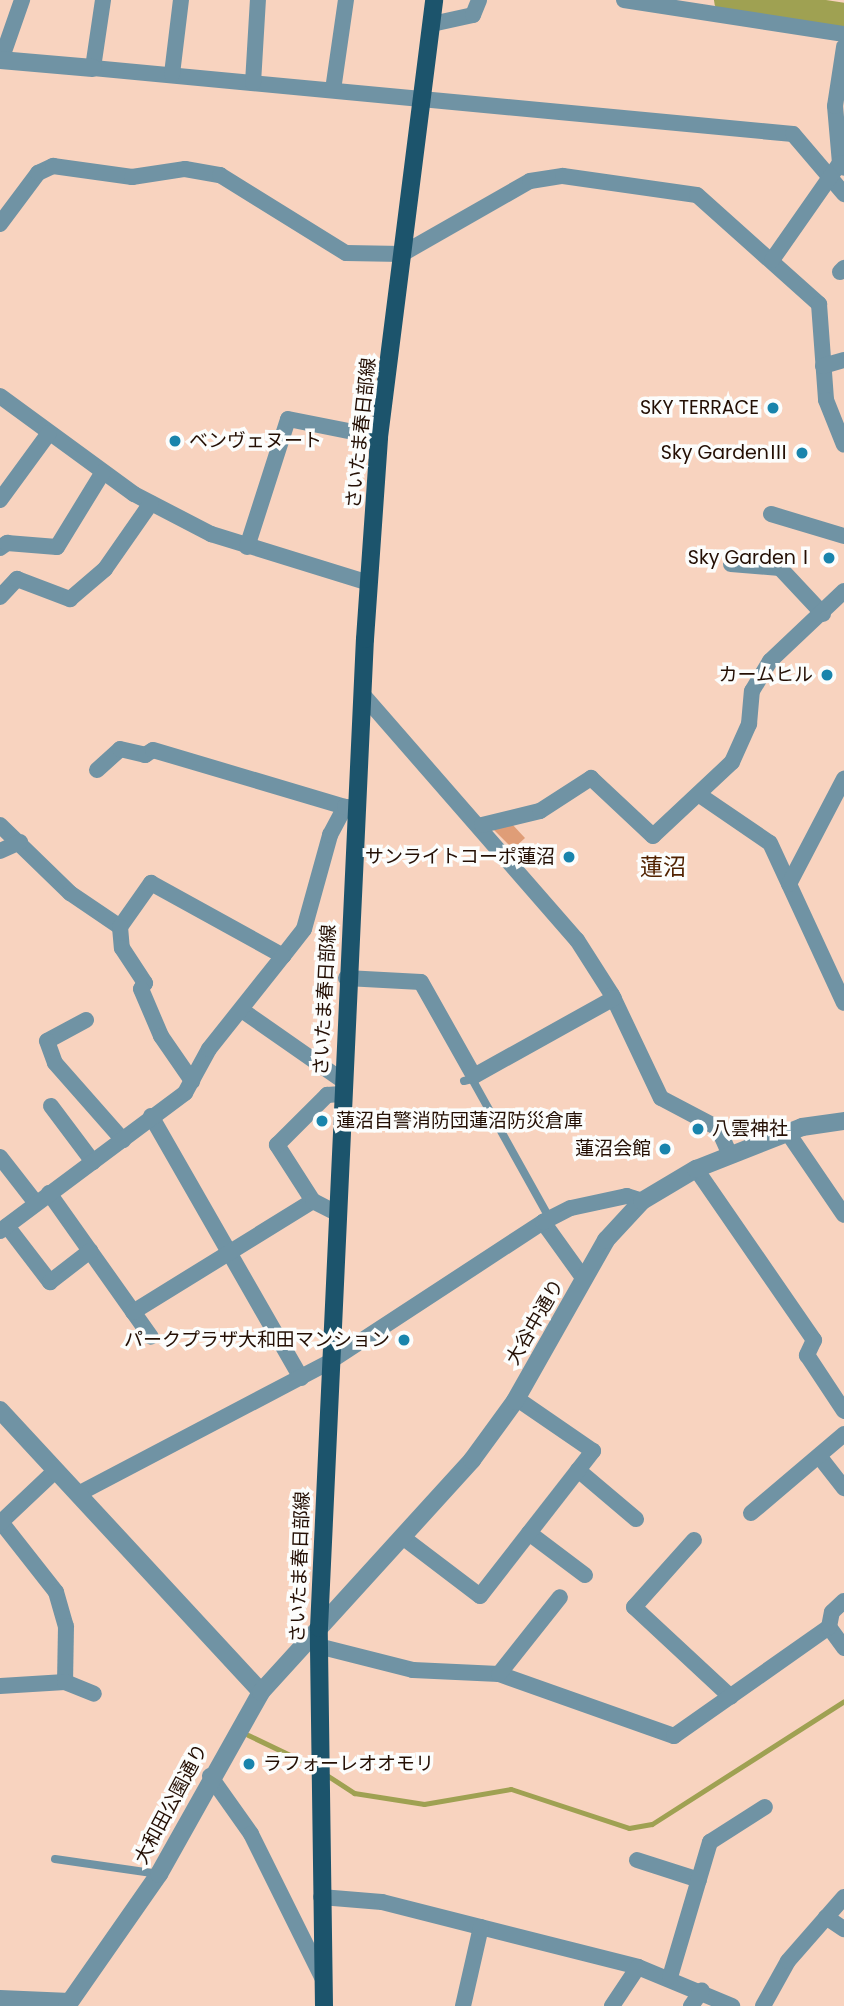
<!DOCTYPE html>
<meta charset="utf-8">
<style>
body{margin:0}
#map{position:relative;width:844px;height:2006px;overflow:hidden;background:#f8d3bf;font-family:Poppins,"Noto Sans JP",sans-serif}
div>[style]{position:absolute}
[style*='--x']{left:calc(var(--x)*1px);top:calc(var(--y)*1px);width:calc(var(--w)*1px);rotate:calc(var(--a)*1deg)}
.green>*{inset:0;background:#df9d77}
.stream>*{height:5px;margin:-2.5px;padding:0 2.5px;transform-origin:2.5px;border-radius:2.5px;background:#9fa152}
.river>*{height:30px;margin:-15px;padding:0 15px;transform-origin:15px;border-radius:15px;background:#9fa152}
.service>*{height:8px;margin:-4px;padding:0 4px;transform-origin:4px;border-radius:4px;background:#7093a4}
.minor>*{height:16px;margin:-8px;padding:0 8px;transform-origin:8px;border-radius:8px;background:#7093a4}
.tertiary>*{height:18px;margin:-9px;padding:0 9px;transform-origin:9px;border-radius:9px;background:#7093a4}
.primary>*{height:18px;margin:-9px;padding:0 9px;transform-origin:9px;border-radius:9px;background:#1c546c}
.dots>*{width:19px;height:19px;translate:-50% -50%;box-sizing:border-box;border:4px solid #fcfdfc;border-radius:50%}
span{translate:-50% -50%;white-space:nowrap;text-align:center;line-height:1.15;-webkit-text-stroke:7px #fcfdfc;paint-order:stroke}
.poi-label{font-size:19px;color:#240f04}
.right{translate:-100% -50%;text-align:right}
.left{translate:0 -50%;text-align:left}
.street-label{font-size:19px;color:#240f04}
.quarter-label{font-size:23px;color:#512201}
</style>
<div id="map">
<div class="green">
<i style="clip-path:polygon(511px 823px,525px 838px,513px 849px,491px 827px)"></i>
</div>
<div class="stream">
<i style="--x:248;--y:1735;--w:76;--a:25.6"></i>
<i style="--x:325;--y:1774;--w:35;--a:33"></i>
<i style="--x:354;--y:1793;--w:71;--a:8.9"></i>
<i style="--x:424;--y:1804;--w:88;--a:-9.8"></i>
<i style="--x:511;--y:1789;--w:124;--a:18.3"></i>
<i style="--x:629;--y:1828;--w:23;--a:-10"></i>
<i style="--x:652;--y:1824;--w:228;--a:-32.6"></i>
</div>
<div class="river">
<i style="--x:729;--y:0;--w:116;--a:8.9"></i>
</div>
<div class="service">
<i style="--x:464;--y:1081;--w:8;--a:-14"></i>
<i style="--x:472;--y:1079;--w:160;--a:60.9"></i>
<i style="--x:55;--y:1859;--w:105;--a:8.2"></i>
</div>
<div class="minor">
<i style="--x:103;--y:0;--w:69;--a:98.4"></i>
<i style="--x:93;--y:68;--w:703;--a:5.39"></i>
<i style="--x:793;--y:134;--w:79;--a:49.6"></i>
<i style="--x:624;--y:0;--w:223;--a:8.8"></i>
<i style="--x:432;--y:24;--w:42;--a:-12.4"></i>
<i style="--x:473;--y:15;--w:16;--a:-68"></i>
<i style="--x:1;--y:60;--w:64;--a:-70.7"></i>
<i style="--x:172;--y:74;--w:75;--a:-83.1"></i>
<i style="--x:253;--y:83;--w:83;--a:-86.6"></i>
<i style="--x:333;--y:90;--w:91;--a:-81.8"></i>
<i style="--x:840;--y:163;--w:57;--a:-95"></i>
<i style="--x:835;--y:106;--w:60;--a:-81.3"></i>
<i style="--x:0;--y:224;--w:64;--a:-53.3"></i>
<i style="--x:38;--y:173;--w:17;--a:-25"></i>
<i style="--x:53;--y:166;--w:80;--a:7.9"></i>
<i style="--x:132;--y:177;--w:54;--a:-8.6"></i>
<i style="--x:185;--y:169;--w:36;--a:10"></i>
<i style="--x:220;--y:175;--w:148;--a:31.8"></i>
<i style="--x:346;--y:253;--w:56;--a:1"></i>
<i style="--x:402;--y:254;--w:147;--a:-29.7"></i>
<i style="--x:530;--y:181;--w:33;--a:-9"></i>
<i style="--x:563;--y:176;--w:135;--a:8.1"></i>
<i style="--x:697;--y:195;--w:164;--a:41.8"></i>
<i style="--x:819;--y:304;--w:96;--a:85.8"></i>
<i style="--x:826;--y:400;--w:48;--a:68.2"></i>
<i style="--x:772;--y:260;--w:118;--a:-55"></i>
<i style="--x:840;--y:163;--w:6;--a:51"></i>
<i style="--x:840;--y:272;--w:6;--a:-45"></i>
<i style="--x:823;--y:366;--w:22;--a:-16"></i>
<i style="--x:0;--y:396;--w:166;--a:36.2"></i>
<i style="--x:134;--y:494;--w:87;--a:27.5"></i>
<i style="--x:211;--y:534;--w:165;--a:17.2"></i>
<i style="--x:0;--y:500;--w:83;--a:-53.8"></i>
<i style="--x:771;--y:514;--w:76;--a:16.8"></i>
<i style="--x:247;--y:547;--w:134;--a:-72.2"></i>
<i style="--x:288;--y:419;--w:93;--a:11.2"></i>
<i style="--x:0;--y:548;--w:9;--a:-36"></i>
<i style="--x:7;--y:543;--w:50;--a:4.6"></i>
<i style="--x:57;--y:547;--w:88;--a:-58.5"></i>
<i style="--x:731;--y:564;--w:49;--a:4.7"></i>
<i style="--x:780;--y:568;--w:63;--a:46.9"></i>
<i style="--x:0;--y:597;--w:25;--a:-47"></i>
<i style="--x:17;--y:579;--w:57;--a:20.7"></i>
<i style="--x:70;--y:599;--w:46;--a:-40.6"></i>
<i style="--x:105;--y:569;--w:80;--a:-55.1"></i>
<i style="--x:364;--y:696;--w:324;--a:48.9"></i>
<i style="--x:577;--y:940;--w:65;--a:57.5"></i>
<i style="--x:612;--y:995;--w:114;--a:64.6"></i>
<i style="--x:661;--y:1098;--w:64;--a:27.8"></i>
<i style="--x:718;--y:1128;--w:30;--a:66"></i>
<i style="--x:97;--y:770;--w:31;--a:-42"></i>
<i style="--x:120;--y:749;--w:26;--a:13"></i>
<i style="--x:145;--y:755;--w:9;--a:-32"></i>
<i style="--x:153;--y:750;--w:200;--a:16.5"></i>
<i style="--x:701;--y:796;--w:83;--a:34.3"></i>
<i style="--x:770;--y:843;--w:176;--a:65.2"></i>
<i style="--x:0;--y:825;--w:98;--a:44.2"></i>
<i style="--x:70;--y:893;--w:60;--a:34.2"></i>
<i style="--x:120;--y:927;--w:54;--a:-54.8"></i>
<i style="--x:151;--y:883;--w:151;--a:28.9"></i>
<i style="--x:283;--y:956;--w:34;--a:-52"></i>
<i style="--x:304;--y:929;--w:98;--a:-74.5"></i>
<i style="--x:330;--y:835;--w:32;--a:-62"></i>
<i style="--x:345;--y:807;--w:12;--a:5"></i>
<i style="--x:482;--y:825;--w:60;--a:-13.6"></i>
<i style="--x:540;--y:811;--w:61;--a:-32.9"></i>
<i style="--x:591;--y:778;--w:85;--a:43.1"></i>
<i style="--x:653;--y:836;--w:108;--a:-43.1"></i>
<i style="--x:732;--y:762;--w:42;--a:-65.9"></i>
<i style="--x:749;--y:724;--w:33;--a:-85"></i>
<i style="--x:752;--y:691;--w:35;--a:-59"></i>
<i style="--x:770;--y:661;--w:102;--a:-43.4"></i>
<i style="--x:0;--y:851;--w:22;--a:-24"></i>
<i style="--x:789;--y:884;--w:119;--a:-62.4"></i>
<i style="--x:120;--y:927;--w:21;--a:85"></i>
<i style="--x:122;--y:948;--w:42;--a:56.7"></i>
<i style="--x:145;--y:983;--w:7;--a:124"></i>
<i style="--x:141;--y:989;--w:51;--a:66.9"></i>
<i style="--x:161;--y:1036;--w:55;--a:55.4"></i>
<i style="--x:346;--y:978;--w:75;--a:3.1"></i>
<i style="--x:421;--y:982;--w:108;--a:60.6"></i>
<i style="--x:474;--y:1076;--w:160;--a:-29.1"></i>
<i style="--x:243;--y:1011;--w:121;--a:34.9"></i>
<i style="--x:86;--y:1020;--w:44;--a:151.7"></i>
<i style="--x:47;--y:1041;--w:23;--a:70"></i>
<i style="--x:55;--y:1063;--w:103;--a:48.6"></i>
<i style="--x:51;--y:1106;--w:70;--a:53.1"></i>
<i style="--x:151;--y:1116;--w:302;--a:60.2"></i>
<i style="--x:788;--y:1133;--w:99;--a:55.7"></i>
<i style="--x:0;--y:1157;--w:58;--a:52"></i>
<i style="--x:696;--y:1169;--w:208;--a:55.4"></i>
<i style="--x:814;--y:1340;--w:17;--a:115"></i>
<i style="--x:807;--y:1355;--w:67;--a:56.5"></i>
<i style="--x:49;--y:1193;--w:176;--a:54.7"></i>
<i style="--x:313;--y:1201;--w:67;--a:-122.7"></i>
<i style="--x:277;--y:1145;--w:71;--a:-45"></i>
<i style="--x:327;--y:1095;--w:14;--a:-4"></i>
<i style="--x:543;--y:1222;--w:70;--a:54.3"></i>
<i style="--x:7;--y:1226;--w:71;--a:52.5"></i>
<i style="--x:50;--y:1282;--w:51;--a:-37.8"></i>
<i style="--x:0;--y:1231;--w:231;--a:-36.7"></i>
<i style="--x:185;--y:1093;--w:50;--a:-61.4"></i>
<i style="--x:209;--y:1049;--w:119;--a:-51.5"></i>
<i style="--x:133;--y:1312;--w:211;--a:-31.7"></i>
<i style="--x:313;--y:1201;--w:25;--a:27"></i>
<i style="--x:819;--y:1456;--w:41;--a:52"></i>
<i style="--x:578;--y:1470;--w:76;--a:40.2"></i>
<i style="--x:78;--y:1494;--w:284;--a:-27.7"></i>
<i style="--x:329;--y:1362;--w:256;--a:-33.2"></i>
<i style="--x:543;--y:1222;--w:31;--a:-27"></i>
<i style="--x:571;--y:1208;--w:57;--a:-12.1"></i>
<i style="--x:627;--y:1196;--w:16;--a:18"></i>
<i style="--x:751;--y:1513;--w:122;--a:-40.3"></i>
<i style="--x:1;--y:1522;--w:89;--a:51.8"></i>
<i style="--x:56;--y:1592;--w:35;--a:74"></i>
<i style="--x:66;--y:1626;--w:56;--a:91"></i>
<i style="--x:0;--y:1523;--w:77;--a:-43.4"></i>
<i style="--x:529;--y:1533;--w:70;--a:36.9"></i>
<i style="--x:405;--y:1539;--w:94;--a:37.2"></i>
<i style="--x:480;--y:1596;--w:184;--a:-52.1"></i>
<i style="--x:593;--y:1451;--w:93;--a:-145.5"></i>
<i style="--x:694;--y:1540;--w:90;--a:131.8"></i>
<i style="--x:634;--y:1607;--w:132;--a:42.9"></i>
<i style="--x:829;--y:1627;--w:26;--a:54"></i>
<i style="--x:318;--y:1646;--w:98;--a:14.2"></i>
<i style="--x:413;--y:1670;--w:86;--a:2.7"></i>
<i style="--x:499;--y:1674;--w:186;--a:19.5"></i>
<i style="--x:674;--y:1736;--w:189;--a:-35.1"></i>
<i style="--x:829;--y:1627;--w:15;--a:-79"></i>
<i style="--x:832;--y:1612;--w:16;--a:-43"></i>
<i style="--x:499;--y:1674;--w:98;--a:-51.6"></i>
<i style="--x:0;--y:1686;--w:65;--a:-3.5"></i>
<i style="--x:65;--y:1682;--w:31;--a:22"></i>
<i style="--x:210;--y:1776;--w:71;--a:54.7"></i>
<i style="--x:251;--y:1834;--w:162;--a:63.6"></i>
<i style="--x:637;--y:1860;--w:65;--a:17.9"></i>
<i style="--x:321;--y:1897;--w:61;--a:4.7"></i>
<i style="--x:382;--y:1902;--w:264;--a:14.2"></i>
<i style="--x:638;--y:1967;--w:102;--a:22.5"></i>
<i style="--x:826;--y:1917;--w:22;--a:34"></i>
<i style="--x:670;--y:1977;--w:141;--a:-73.5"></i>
<i style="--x:710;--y:1842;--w:65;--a:-32.5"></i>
<i style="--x:0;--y:1998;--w:70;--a:2.5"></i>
<i style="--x:463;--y:2006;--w:81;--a:-77.2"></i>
<i style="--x:612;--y:2006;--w:47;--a:-56.3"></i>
<i style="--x:691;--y:2006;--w:19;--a:-55"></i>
<i style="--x:763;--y:2006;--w:51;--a:-60.9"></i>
<i style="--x:788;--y:1961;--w:85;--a:-48.8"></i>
</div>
<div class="tertiary">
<i style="--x:0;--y:60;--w:93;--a:4.9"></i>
<i style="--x:0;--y:1410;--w:384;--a:47.2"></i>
<i style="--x:67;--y:2006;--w:161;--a:-55.1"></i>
<i style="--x:159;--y:1874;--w:209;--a:-60.7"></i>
<i style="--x:261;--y:1692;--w:314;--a:-47.7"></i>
<i style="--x:472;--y:1460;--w:73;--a:-53.9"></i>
<i style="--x:515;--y:1401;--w:185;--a:-60.5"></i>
<i style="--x:606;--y:1240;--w:53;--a:-47.3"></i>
<i style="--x:642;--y:1201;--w:63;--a:-30.7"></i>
<i style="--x:696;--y:1169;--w:114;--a:-21.6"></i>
<i style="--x:802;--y:1127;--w:42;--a:-8.1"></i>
</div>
<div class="primary">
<i style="--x:324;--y:2006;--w:378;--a:-90.8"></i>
<i style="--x:319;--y:1628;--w:990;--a:-87.34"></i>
<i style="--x:365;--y:639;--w:202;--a:-86"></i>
<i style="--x:379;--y:437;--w:440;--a:-82.8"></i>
</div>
<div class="dots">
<i style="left:773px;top:408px;background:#1984ac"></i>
<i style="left:175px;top:441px;background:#1984ac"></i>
<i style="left:802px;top:453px;background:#1984ac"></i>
<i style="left:829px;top:558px;background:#1984ac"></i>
<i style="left:827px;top:675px;background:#1984ac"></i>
<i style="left:569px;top:857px;background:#1984ac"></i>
<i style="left:322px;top:1121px;background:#1984ac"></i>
<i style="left:698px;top:1129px;background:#1984ac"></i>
<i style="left:665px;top:1149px;background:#1984ac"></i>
<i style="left:404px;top:1340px;background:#1984ac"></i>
<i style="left:249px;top:1764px;background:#1984ac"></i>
</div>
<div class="poi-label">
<span class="right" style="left:759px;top:408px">SKY TERRACE</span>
<span class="left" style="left:189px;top:441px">ベンヴェヌート</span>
<span class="right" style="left:788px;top:453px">Sky GardenⅢ</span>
<span class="right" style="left:815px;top:558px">Sky GardenⅠ</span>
<span class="right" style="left:813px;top:675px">カームヒル</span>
<span class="right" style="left:555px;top:857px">サンライトコーポ蓮沼</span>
<span class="left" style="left:336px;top:1121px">蓮沼自警消防団蓮沼防災倉庫</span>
<span class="left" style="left:712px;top:1129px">八雲神社</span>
<span class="right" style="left:651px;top:1149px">蓮沼会館</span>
<span class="right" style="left:390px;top:1340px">パークプラザ大和田マンション</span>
<span class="left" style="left:263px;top:1764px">ラフォーレオオモリ</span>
</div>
<div class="street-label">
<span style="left:361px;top:433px;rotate:-84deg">さいたま春日部線</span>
<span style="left:325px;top:1000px;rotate:-87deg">さいたま春日部線</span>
<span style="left:535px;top:1322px;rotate:-60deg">大谷中通り</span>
<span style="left:300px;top:1567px;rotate:-88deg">さいたま春日部線</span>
<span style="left:171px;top:1804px;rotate:-62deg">大和田公園通り</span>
</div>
<div class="quarter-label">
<span style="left:663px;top:867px">蓮沼</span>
</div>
</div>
